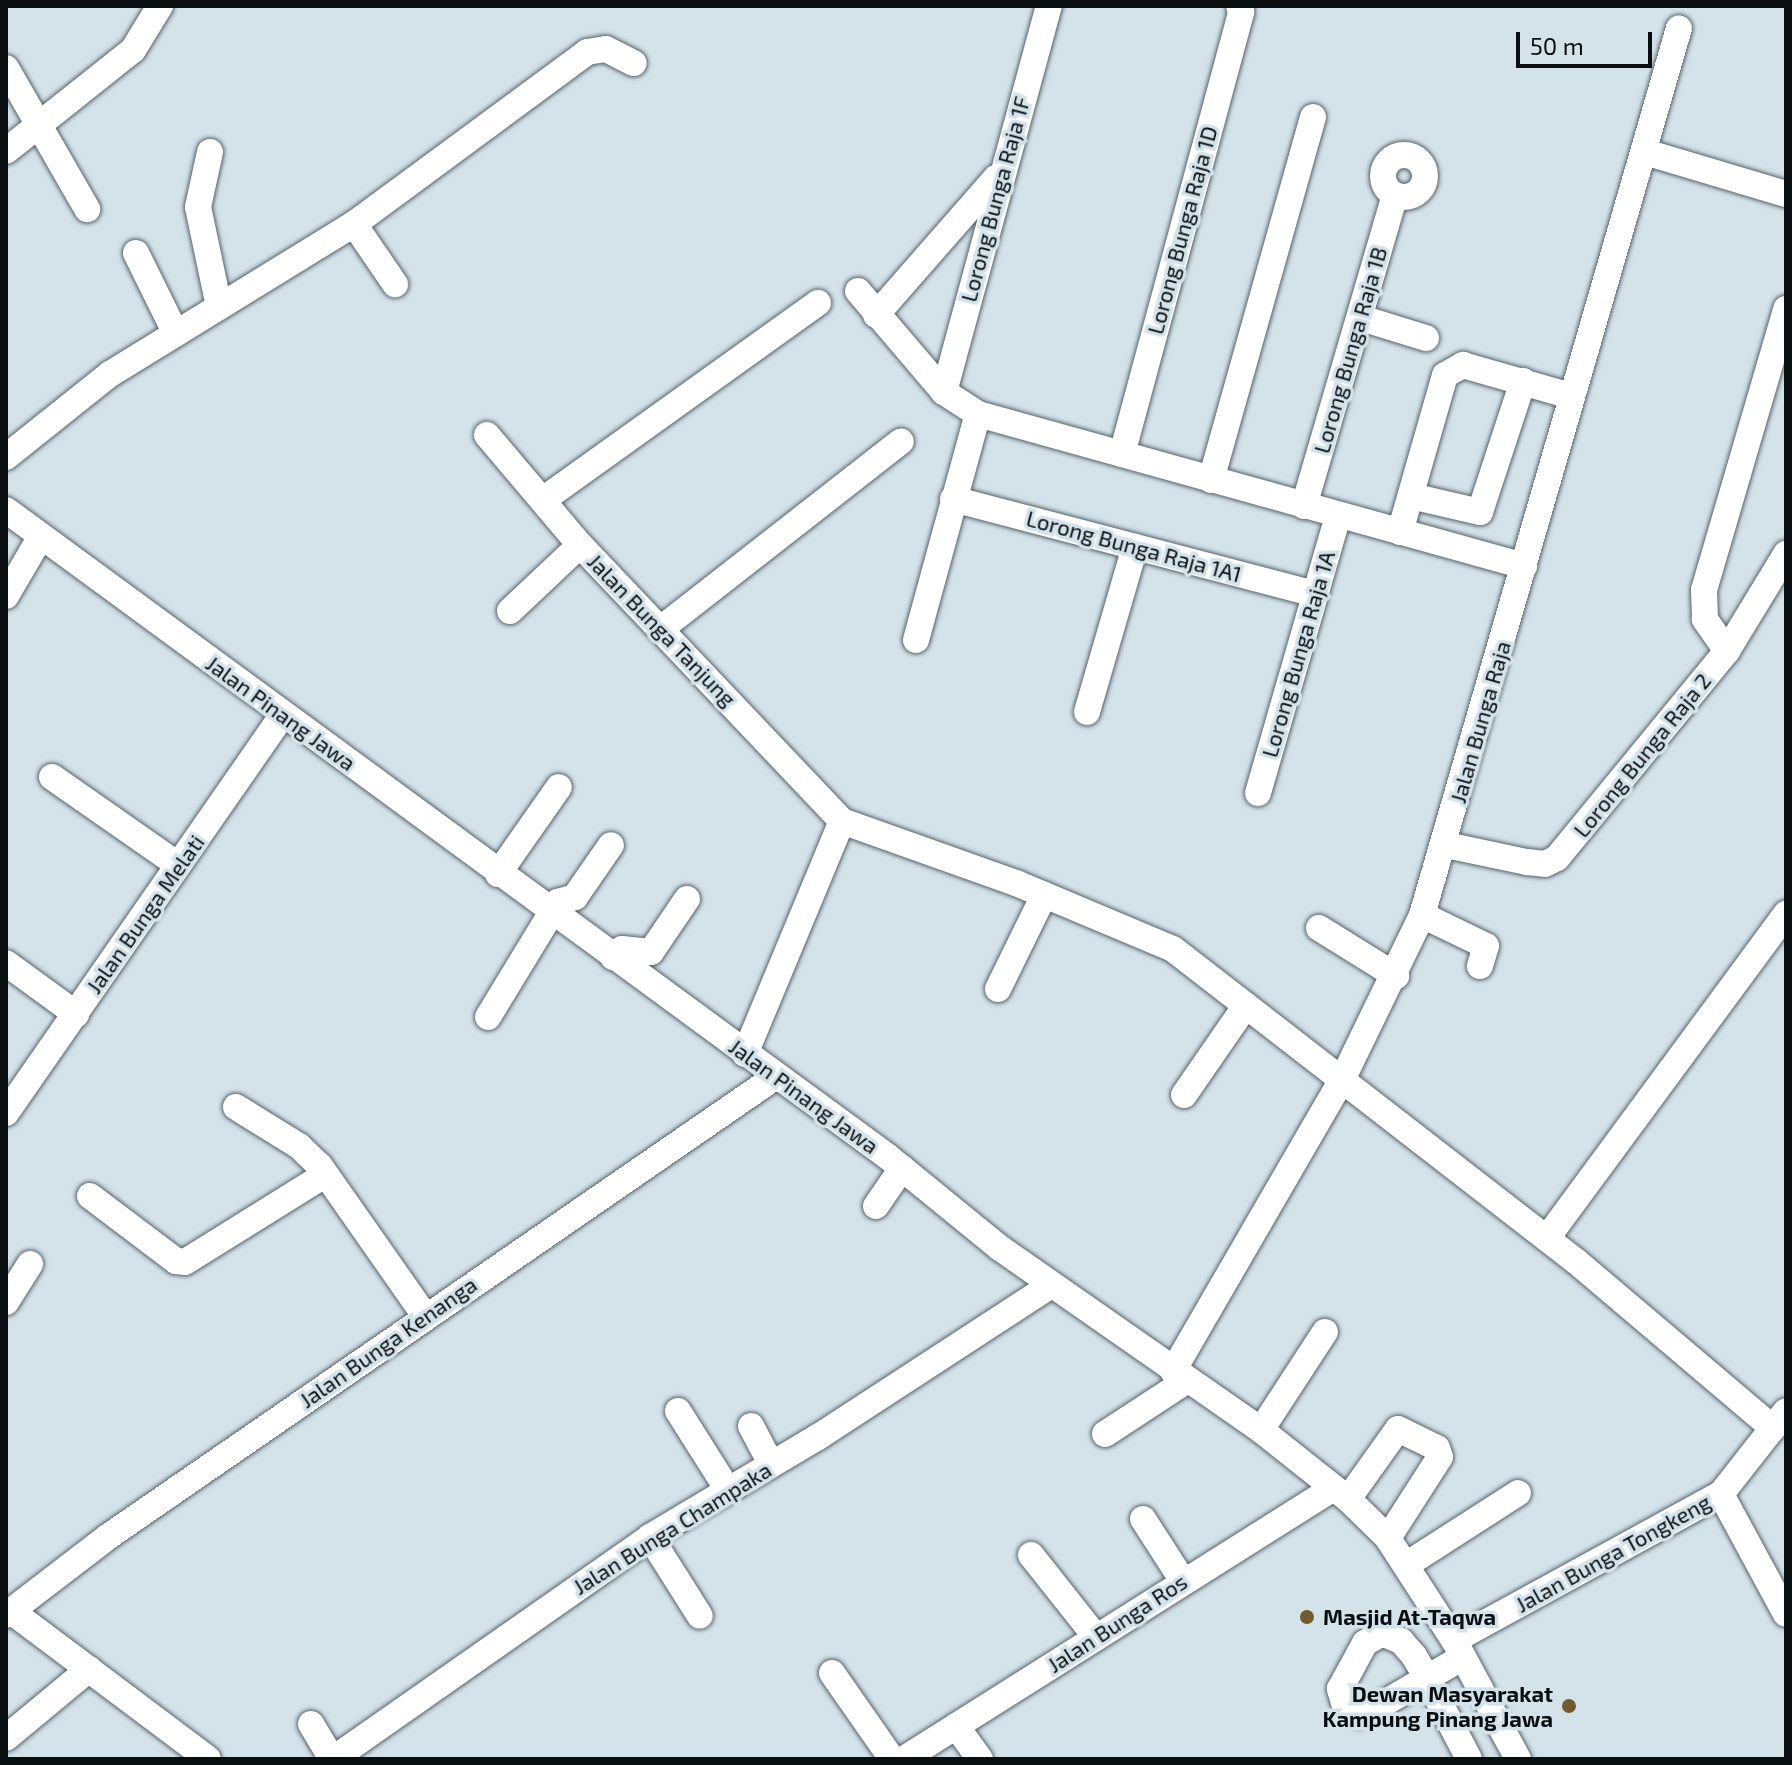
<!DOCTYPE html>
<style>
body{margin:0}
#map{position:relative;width:1792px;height:1765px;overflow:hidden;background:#d4e2ea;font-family:"Exo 2",sans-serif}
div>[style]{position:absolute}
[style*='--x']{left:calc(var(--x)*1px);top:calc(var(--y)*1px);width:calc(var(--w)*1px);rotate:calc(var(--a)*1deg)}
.roads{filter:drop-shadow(0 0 2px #57636a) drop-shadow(0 0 2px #57636a)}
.minor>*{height:26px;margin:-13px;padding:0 13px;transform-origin:13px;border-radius:13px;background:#fff}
.minor>.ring{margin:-13px;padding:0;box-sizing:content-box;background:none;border:26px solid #fff;border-radius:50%}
.dots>*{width:22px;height:22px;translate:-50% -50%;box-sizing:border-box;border:4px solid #d4e2ea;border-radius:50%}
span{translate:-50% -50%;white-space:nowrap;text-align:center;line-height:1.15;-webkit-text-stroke:7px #d4e2ea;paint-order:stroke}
.street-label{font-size:22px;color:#090e10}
.poi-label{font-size:22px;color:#090e10;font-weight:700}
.left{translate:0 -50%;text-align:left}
.right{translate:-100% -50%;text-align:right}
.frame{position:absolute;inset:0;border:8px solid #090e10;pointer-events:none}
.scale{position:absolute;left:1516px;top:32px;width:136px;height:36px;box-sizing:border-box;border:4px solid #090e10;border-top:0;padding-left:10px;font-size:24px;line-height:28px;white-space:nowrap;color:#090e10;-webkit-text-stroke:6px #d4e2ea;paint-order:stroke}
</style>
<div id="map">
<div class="roads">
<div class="minor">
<i style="--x:6;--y:68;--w:163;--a:60.1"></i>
<i style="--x:6;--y:151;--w:162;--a:-38.5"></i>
<i style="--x:133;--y:50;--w:52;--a:-58.5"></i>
<i style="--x:210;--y:152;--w:56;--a:102.3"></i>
<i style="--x:198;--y:207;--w:102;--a:78.1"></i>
<i style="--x:1645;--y:152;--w:147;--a:16.6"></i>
<i class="ring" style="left:1383px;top:155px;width:16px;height:16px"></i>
<i style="--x:354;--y:224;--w:73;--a:55.7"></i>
<i style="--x:136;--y:253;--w:90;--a:63.7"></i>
<i style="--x:858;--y:291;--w:133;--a:49.6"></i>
<i style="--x:944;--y:392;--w:40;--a:32.9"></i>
<i style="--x:978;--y:414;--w:567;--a:15.56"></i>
<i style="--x:876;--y:315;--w:182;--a:-48.8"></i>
<i style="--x:1361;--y:318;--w:68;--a:17.1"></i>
<i style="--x:944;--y:392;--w:400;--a:-74.8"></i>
<i style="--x:487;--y:435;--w:144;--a:49.8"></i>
<i style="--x:580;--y:545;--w:381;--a:46.5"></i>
<i style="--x:842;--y:821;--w:185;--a:19.6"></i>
<i style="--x:1016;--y:883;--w:170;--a:22.8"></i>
<i style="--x:1173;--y:949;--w:511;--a:37.77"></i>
<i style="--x:1577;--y:1262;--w:257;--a:40.3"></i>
<i style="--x:1122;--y:454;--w:458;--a:-74.9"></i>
<i style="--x:1241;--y:12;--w:6;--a:-108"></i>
<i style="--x:6;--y:457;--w:133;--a:-38.6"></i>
<i style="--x:110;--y:374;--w:286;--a:-31.6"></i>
<i style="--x:354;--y:224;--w:290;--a:-36.4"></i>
<i style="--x:587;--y:52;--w:19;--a:-9"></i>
<i style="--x:606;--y:49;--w:31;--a:27"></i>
<i style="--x:1211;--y:480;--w:377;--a:-74.3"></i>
<i style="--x:1411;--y:496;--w:71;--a:13.1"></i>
<i style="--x:1480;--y:512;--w:138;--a:-71.8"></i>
<i style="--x:544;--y:499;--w:337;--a:-35.6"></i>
<i style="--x:953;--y:499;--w:374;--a:14.7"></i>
<i style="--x:1304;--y:506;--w:324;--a:-73.7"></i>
<i style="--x:6;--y:510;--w:1092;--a:36.25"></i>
<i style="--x:887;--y:1156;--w:146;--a:39.2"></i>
<i style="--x:1000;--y:1248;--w:318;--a:34.9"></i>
<i style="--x:1261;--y:1430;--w:111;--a:38.4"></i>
<i style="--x:1348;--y:1499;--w:54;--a:44.3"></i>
<i style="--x:1387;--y:1537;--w:123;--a:57"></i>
<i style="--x:1454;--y:1640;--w:135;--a:61.7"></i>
<i style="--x:1400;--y:532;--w:163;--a:-74"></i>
<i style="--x:1445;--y:375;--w:21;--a:-29"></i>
<i style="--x:1463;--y:365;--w:112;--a:16"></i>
<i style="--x:6;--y:596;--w:69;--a:-59.7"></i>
<i style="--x:510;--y:611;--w:96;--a:-43.3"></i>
<i style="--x:662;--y:628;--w:303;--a:-38"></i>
<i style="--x:916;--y:640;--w:234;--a:-74.7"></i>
<i style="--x:1727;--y:651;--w:39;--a:-125"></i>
<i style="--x:1705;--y:619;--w:29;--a:-92"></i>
<i style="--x:1704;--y:590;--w:293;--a:-73.7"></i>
<i style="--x:1087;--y:712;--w:172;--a:-73.8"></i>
<i style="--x:52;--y:777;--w:154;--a:34.9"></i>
<i style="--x:1258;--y:793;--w:289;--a:-73.9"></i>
<i style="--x:1446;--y:845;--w:83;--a:11.9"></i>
<i style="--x:1527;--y:862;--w:18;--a:6"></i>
<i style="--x:1545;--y:864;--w:13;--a:-27"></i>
<i style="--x:1557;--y:858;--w:268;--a:-50.6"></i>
<i style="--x:1727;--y:651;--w:114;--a:-58.7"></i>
<i style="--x:498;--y:874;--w:106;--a:-55"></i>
<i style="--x:1422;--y:915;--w:71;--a:25.8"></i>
<i style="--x:1486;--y:946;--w:21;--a:107"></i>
<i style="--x:1319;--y:928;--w:91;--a:31.9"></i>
<i style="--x:613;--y:957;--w:12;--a:-42"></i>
<i style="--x:622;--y:949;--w:29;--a:6"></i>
<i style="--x:651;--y:952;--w:64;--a:-55.8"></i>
<i style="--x:6;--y:963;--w:87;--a:36.1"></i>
<i style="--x:998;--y:989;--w:105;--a:-63.9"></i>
<i style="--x:488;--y:1017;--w:135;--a:-58.7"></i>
<i style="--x:558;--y:902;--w:18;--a:-16"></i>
<i style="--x:575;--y:897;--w:63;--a:-55.3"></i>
<i style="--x:745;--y:1054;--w:252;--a:-67.4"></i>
<i style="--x:1184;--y:1095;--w:109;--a:-55.4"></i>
<i style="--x:236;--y:1107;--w:74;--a:31.8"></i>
<i style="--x:299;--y:1146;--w:29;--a:44"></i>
<i style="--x:320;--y:1166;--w:183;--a:55"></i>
<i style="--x:6;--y:1113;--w:486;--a:-55.2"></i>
<i style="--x:90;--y:1196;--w:108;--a:37.1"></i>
<i style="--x:176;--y:1261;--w:9;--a:6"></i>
<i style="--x:185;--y:1262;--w:165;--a:-31.9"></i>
<i style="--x:876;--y:1206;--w:46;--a:-55.6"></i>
<i style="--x:1547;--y:1238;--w:403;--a:-53.6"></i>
<i style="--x:6;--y:1302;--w:45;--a:-57.7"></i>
<i style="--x:1173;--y:1371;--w:339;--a:-59.9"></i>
<i style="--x:1343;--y:1078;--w:181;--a:-64.1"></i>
<i style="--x:1422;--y:915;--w:923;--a:-73.84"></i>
<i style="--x:678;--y:1411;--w:93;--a:57.7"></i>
<i style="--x:751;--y:1426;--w:43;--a:62.2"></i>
<i style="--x:1261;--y:1430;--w:117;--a:-56.9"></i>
<i style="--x:1105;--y:1434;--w:97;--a:-33.2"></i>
<i style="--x:1721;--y:1494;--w:136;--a:61.6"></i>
<i style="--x:1348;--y:1499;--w:86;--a:-54.5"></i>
<i style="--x:1398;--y:1429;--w:43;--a:26"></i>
<i style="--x:1437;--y:1448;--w:9;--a:72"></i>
<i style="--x:1440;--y:1457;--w:96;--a:122.7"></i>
<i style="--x:1143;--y:1519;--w:74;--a:57.2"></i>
<i style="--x:650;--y:1537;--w:93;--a:57.7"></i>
<i style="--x:1031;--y:1555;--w:105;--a:51.6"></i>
<i style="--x:1406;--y:1565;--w:133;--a:-32.7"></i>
<i style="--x:11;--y:1611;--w:246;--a:36.9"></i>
<i style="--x:6;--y:1615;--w:130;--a:-37.5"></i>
<i style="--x:109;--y:1536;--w:809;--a:-34.57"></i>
<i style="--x:1454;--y:1640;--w:304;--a:-28.7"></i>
<i style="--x:1721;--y:1494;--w:105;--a:-51.9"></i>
<i style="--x:1463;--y:1657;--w:42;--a:149.7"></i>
<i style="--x:1427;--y:1678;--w:65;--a:149.5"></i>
<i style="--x:1371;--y:1711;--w:13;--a:162"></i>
<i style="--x:1359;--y:1715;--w:19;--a:-141"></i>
<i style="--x:1344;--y:1703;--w:15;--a:-106"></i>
<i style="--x:1340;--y:1689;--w:52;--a:-61.5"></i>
<i style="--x:1365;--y:1643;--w:20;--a:-30"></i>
<i style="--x:1382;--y:1633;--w:21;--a:23"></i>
<i style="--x:1401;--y:1641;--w:20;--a:49"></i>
<i style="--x:1414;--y:1656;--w:26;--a:59"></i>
<i style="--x:1427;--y:1678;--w:91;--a:62.6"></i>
<i style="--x:832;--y:1673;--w:105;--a:55.1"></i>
<i style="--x:311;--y:1724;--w:37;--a:59"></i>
<i style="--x:330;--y:1756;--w:12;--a:-14"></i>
<i style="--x:342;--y:1753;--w:376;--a:-35"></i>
<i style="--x:650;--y:1537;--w:196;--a:-30.8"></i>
<i style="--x:818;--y:1437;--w:278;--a:-33.1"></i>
<i style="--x:956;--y:1726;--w:41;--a:54"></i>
<i style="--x:6;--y:1738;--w:108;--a:-39.7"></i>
<i style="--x:904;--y:1759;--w:506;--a:-32.25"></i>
</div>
</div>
<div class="dots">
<i style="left:1307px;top:1617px;background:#73592b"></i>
<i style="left:1569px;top:1706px;background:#73592b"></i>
</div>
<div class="street-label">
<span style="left:995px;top:199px;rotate:-75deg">Lorong Bunga Raja 1F</span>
<span style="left:1182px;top:230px;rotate:-75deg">Lorong Bunga Raja 1D</span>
<span style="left:1350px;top:350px;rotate:-74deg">Lorong Bunga Raja 1B</span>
<span style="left:1134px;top:546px;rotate:15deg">Lorong Bunga Raja 1A1</span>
<span style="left:662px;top:630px;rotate:46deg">Jalan Bunga Tanjung</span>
<span style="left:1298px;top:654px;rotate:-74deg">Lorong Bunga Raja 1A</span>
<span style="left:281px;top:713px;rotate:36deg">Jalan Pinang Jawa</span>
<span style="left:1480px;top:722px;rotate:-74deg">Jalan Bunga Raja</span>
<span style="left:1642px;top:755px;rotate:-51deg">Lorong Bunga Raja 2</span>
<span style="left:145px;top:914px;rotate:-55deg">Jalan Bunga Melati</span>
<span style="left:804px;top:1096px;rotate:36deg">Jalan Pinang Jawa</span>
<span style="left:388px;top:1342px;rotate:-35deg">Jalan Bunga Kenanga</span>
<span style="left:672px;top:1528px;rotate:-32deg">Jalan Bunga Champaka</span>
<span style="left:1613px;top:1553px;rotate:-29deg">Jalan Bunga Tongkeng</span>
<span style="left:1117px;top:1623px;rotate:-33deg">Jalan Bunga Ros</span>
</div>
<div class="poi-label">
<span class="left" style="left:1323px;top:1617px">Masjid At-Taqwa</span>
<span class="right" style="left:1553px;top:1706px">Dewan Masyarakat<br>Kampung Pinang Jawa</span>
</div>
<div class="frame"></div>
<div class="scale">50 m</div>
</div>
